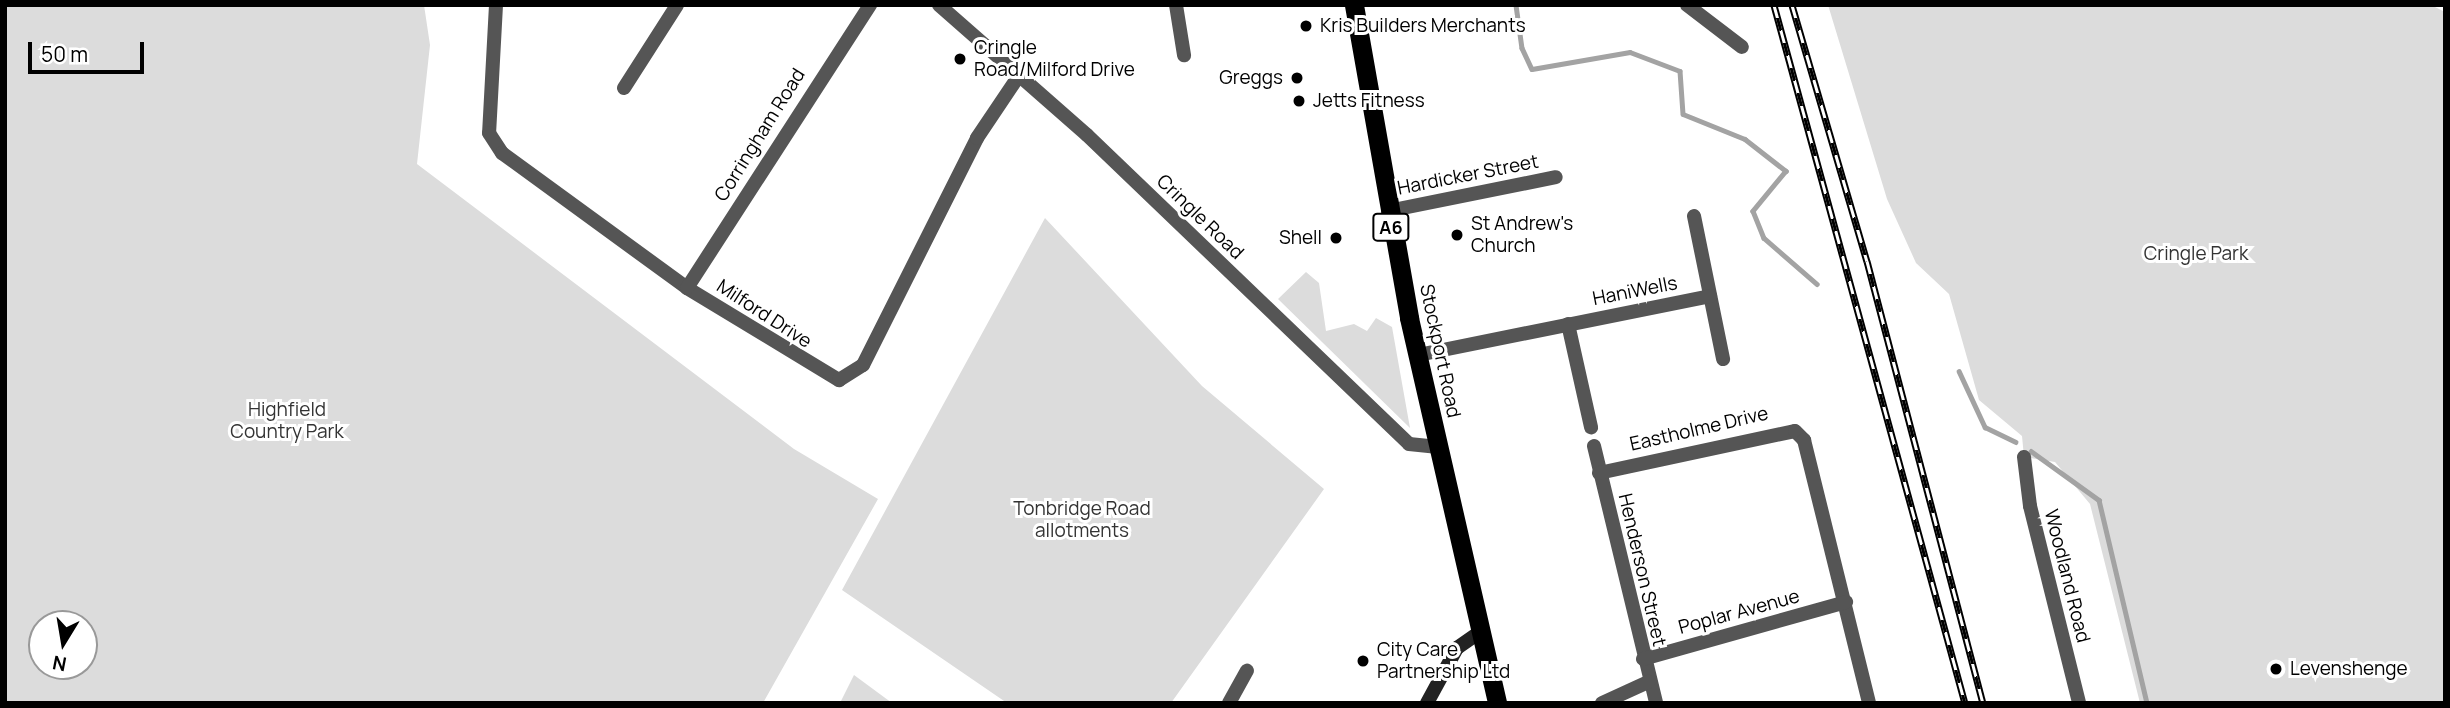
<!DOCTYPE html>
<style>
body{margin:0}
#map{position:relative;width:2450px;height:708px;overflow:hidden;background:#fff;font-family:Manrope,sans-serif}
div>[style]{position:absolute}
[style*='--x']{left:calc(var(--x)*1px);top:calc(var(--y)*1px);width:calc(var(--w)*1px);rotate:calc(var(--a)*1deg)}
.green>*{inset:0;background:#dcdcdc}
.stream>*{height:4.5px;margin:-2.25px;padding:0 2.25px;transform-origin:2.25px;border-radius:2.25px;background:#a3a3a3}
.minor>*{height:14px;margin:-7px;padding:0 7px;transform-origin:7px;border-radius:7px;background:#555}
.secondary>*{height:14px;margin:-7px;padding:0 7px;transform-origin:7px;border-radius:7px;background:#222}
.trunk>*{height:19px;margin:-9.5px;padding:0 9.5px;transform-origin:9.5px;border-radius:9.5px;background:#000}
.rail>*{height:7px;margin-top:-3.5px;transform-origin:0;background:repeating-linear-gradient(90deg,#fff 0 13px,#000 0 26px);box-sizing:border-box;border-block:2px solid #000}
.dots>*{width:19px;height:19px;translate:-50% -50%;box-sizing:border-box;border:4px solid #fff;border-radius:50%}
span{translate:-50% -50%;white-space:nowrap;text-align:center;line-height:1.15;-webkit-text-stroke:6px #fff;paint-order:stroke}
.shield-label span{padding:2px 5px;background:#fff;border:2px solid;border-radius:5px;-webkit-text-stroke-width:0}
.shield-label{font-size:18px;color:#000;font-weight:700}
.poi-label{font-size:19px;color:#000}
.left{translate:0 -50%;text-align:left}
.right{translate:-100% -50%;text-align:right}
.street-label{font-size:19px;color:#000}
.park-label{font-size:19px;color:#333}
.frame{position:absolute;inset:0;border:7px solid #000;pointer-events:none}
.north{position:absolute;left:28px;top:610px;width:70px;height:70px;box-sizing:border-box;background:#fff;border:2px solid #999;border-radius:50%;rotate:191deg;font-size:19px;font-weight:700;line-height:28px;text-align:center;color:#000}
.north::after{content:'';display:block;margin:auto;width:24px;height:32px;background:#000;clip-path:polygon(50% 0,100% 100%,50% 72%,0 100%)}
.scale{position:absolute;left:28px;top:42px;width:116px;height:32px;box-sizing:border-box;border:4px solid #000;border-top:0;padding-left:9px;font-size:21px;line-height:24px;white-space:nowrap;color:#000;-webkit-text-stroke:5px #fff;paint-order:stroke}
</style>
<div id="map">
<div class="green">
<i style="clip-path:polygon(evenodd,5px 5px,424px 5px,430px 45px,417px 164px,794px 449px,878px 499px,763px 703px,5px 703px,5px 5px,42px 624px,84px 624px,84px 666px,42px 666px,42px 624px)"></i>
<i style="clip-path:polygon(1828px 5px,2431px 5px,2445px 12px,2445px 703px,2140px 703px,2090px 504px,2055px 462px,2024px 457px,2022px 436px,1979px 400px,1949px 294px,1916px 263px,1887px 199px)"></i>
<i style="clip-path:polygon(1045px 218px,1202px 386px,1324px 489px,1171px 703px,1007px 703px,842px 590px)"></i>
<i style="clip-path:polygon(1306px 272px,1319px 283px,1326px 331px,1354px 324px,1367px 331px,1376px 318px,1392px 327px,1410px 428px,1278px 299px)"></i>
<i style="clip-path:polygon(854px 675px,892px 703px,840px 703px)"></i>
</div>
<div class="stream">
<i style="--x:1516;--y:5;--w:43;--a:82.1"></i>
<i style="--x:1522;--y:48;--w:23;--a:65"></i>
<i style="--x:1532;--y:69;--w:99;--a:-9.8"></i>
<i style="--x:1630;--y:52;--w:53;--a:20.8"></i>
<i style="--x:1680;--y:71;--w:43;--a:86"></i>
<i style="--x:1683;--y:114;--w:67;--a:22"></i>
<i style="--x:1745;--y:139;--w:52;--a:38"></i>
<i style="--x:1786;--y:171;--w:52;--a:129.5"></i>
<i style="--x:1753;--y:211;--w:29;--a:68"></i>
<i style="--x:1764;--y:238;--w:70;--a:41"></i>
<i style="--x:1959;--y:371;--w:62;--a:65.1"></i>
<i style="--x:1985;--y:427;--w:34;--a:26"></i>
<i style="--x:2031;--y:451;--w:84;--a:35.8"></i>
<i style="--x:2099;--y:500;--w:209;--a:76.7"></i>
</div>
<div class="minor">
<i style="--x:496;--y:5;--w:128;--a:93.1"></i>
<i style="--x:489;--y:133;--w:24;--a:57"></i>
<i style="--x:502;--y:153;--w:229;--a:36.1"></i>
<i style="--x:687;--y:288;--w:178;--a:31.2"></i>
<i style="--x:839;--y:380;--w:28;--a:-32"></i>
<i style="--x:863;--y:365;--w:254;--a:-63.3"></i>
<i style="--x:977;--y:138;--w:77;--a:-56.1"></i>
<i style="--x:939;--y:5;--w:197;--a:41.3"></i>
<i style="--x:1087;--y:135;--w:446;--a:43.8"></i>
<i style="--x:1409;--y:444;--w:27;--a:6"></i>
<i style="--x:1176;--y:5;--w:51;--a:80.9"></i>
<i style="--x:1687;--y:5;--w:69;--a:37.4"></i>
<i style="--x:624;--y:88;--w:98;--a:-57.4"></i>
<i style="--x:1388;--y:211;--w:171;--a:-11.4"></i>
<i style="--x:1694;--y:216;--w:146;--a:78.5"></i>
<i style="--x:687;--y:288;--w:337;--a:-57.1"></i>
<i style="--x:1568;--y:324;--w:106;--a:77.4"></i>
<i style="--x:1418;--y:355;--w:298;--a:-11.4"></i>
<i style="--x:1594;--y:446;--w:264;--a:76.4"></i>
<i style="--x:2024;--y:457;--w:49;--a:83"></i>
<i style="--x:2030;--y:506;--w:203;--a:76"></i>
<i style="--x:1599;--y:473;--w:200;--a:-12.1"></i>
<i style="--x:1795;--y:431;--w:13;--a:45"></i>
<i style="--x:1804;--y:440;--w:271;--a:76.1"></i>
<i style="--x:1643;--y:659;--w:211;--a:-15.7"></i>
<i style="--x:1229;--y:703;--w:37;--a:-61"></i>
<i style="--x:1602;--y:703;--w:51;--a:-24.5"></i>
</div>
<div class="secondary">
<i style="--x:1427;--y:703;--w:63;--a:-61.4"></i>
<i style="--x:1457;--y:648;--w:24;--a:-35"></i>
</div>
<div class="trunk">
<i style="--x:1354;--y:5;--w:318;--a:80"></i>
<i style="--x:1409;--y:318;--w:395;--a:77.1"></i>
</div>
<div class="rail">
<i style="--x:1774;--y:5;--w:724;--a:74.7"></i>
<i style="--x:1792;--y:5;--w:267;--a:73.7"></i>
<i style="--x:1867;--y:261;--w:457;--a:75.3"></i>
</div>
<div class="dots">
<i style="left:1306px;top:26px;background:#000"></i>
<i style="left:960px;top:59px;background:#000"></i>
<i style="left:1297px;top:78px;background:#000"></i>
<i style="left:1299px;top:101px;background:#000"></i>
<i style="left:1457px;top:235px;background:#000"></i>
<i style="left:1336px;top:238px;background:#000"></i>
<i style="left:1363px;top:661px;background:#000"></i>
<i style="left:2276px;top:669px;background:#000"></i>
</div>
<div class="shield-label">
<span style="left:1391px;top:227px">A6</span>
</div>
<div class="poi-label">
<span class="left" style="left:1320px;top:26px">Kris Builders Merchants</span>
<span class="left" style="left:974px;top:59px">Cringle<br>Road/Milford Drive</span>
<span class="right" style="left:1283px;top:78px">Greggs</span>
<span class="left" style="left:1313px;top:101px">Jetts Fitness</span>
<span class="left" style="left:1471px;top:235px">St Andrew's<br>Church</span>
<span class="right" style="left:1322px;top:238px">Shell</span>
<span class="left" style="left:1377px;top:661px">City Care<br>Partnership Ltd</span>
<span class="left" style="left:2290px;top:669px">Levenshenge</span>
</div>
<div class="street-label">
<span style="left:760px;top:135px;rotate:-58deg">Corringham Road</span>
<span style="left:1468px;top:175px;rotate:-11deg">Hardicker Street</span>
<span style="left:1200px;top:217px;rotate:44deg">Cringle Road</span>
<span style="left:1635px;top:291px;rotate:-11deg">HaniWells</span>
<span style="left:764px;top:314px;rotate:33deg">Milford Drive</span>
<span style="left:1440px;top:351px;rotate:78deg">Stockport Road</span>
<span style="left:1699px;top:429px;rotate:-13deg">Eastholme Drive</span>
<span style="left:1642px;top:570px;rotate:77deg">Henderson Street</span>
<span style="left:2067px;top:576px;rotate:76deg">Woodland Road</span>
<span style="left:1739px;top:612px;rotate:-15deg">Poplar Avenue</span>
</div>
<div class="park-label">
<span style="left:2196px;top:254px">Cringle Park</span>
<span style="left:287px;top:421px">Highfield<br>Country Park</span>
<span style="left:1082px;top:520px">Tonbridge Road<br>allotments</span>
</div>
<div class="frame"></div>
<div class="north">N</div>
<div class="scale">50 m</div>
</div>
